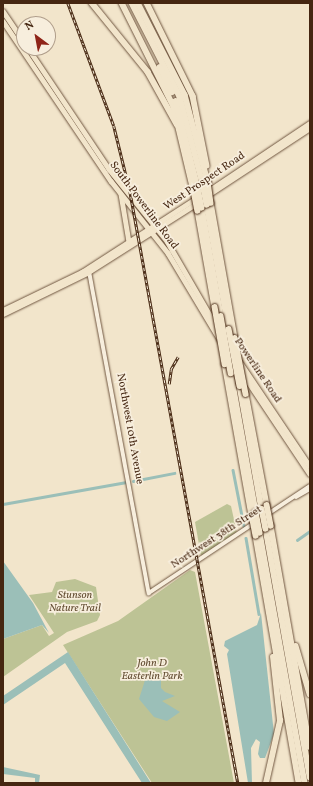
<!DOCTYPE html>
<style>
body{margin:0}
#map{position:relative;width:313px;height:786px;overflow:hidden;background:#f2e5cb;font-family:Vollkorn,serif}
div>[style]{position:absolute}
[style*='--x']{left:calc(var(--x)*1px);top:calc(var(--y)*1px);width:calc(var(--w)*1px);rotate:calc(var(--a)*1deg)}
.green>*{inset:0;background:#bdc395}
.water>*{inset:0;background:#9bbfb8}
.canal>*{height:2.5px;margin:-1.25px;padding:0 1.25px;transform-origin:1.25px;border-radius:1.25px;background:#9bbfb8}
.roads{filter:drop-shadow(0 0 1px #705640) drop-shadow(0 0 1px #705640)}
.minor>*{height:3.5px;margin:-1.75px;padding:0 1.75px;transform-origin:1.75px;border-radius:1.75px;background:#f7eedd}
.major>*{height:4.5px;margin:-2.25px;padding:0 2.25px;transform-origin:2.25px;border-radius:2.25px;background:#f2e5cb}
.highway>*{height:5.5px;margin:-2.75px;padding:0 2.75px;transform-origin:2.75px;border-radius:2.75px;background:#f2e5cb}
.rail>*{height:2.5px;margin-top:-1.25px;transform-origin:0;background:repeating-linear-gradient(90deg,#f7eedd 0 3px,#452611 0 6px);box-sizing:border-box;border-block:1px solid #452611}
.bridges{filter:drop-shadow(0 0 1px #452611) drop-shadow(0 0 1px #452611)}
.highway-bridge>*{height:5.5px;margin:-2.75px;padding:0 2.75px;transform-origin:2.75px;border-radius:2.75px;background:#f2e5cb}
span{translate:-50% -50%;white-space:nowrap;text-align:center;line-height:1.15;-webkit-text-stroke:3.5px #f7eedd;paint-order:stroke}
.street-label{font-size:11px;color:#452611}
.park-label{font-size:11px;color:#634d32;font-style:italic}
.frame{position:absolute;inset:0;border:4px solid #452611;pointer-events:none}
.north{position:absolute;left:16px;top:16px;width:40px;height:40px;box-sizing:border-box;background:#f7eedd;border:1px solid #b09e8b;border-radius:50%;rotate:328deg;font-size:11px;font-weight:700;line-height:16px;text-align:center;color:#452611}
.north::after{content:'';display:block;margin:auto;width:14px;height:18px;background:#8f2418;clip-path:polygon(50% 0,100% 100%,50% 72%,0 100%)}
</style>
<div id="map">
<div class="green">
<i style="clip-path:polygon(227px 504px,231px 506px,237px 533px,201px 556px,195px 522px)"></i>
<i style="clip-path:polygon(190px 570px,195px 572px,234px 783px,152px 783px,63px 645px,118px 621px)"></i>
<i style="clip-path:polygon(75px 579px,96px 587px,100px 615px,97px 621px,67px 632px,3px 677px,3px 639px,42px 625px,49px 636px,54px 633px,29px 595px,52px 592px,56px 582px)"></i>
</div>
<div class="water">
<i style="clip-path:polygon(3px 561px,33px 603px,49px 633px,42px 625px,3px 639px)"></i>
<i style="clip-path:polygon(261px 613px,274px 734px,265px 758px,260px 758px,258px 754px,260px 742px,256px 739px,251px 748px,252px 783px,248px 783px,227px 654px,229px 650px,224px 646px,225px 641px,257px 625px)"></i>
<i style="clip-path:polygon(68px 652px,151px 783px,142px 783px,65px 663px,3px 705px,3px 696px)"></i>
<i style="clip-path:polygon(154px 676px,161px 678px,161px 688px,165px 692px,175px 696px,162px 701px,180px 712px,167px 721px,154px 717px,139px 699px,146px 677px)"></i>
<i style="clip-path:polygon(3px 767px,40px 775px,39px 783px,35px 783px,35px 778px,3px 774px)"></i>
</div>
<div class="canal">
<i style="--x:233;--y:470;--w:57;--a:78.9"></i>
<i style="--x:133;--y:481;--w:42;--a:-11"></i>
<i style="--x:3;--y:504;--w:125;--a:-10.1"></i>
<i style="--x:246;--y:538;--w:77;--a:80.3"></i>
<i style="--x:297;--y:540;--w:16;--a:-35"></i>
</div>
<div class="roads">
<div class="minor">
<i style="--x:89;--y:269;--w:330;--a:79.5"></i>
<i style="--x:149;--y:593;--w:193;--a:-33.6"></i>
<i style="--x:296;--y:497;--w:16;--a:-30"></i>
</div>
<div class="major">
<i style="--x:3;--y:11;--w:37;--a:56"></i>
<i style="--x:3;--y:21;--w:193;--a:56"></i>
<i style="--x:111;--y:181;--w:92;--a:51.6"></i>
<i style="--x:168;--y:253;--w:101;--a:59.1"></i>
<i style="--x:28;--y:48;--w:146;--a:56.2"></i>
<i style="--x:109;--y:169;--w:92;--a:51.1"></i>
<i style="--x:167;--y:241;--w:102;--a:59.9"></i>
<i style="--x:208;--y:191;--w:123;--a:-33.7"></i>
<i style="--x:121;--y:194;--w:49;--a:80.5"></i>
<i style="--x:208;--y:195;--w:122;--a:-33.3"></i>
<i style="--x:3;--y:310;--w:88;--a:-25.7"></i>
<i style="--x:82;--y:272;--w:138;--a:-32.9"></i>
<i style="--x:3;--y:314;--w:93;--a:-26"></i>
<i style="--x:87;--y:273;--w:133;--a:-32.4"></i>
<i style="--x:240;--y:362;--w:125;--a:56.1"></i>
<i style="--x:243;--y:374;--w:120;--a:56.2"></i>
</div>
<div class="highway">
<i style="--x:92;--y:3;--w:89;--a:50.9"></i>
<i style="--x:148;--y:72;--w:60;--a:60.9"></i>
<i style="--x:122;--y:3;--w:116;--a:63.4"></i>
<i style="--x:174;--y:107;--w:86;--a:76.6"></i>
<i style="--x:132;--y:3;--w:106;--a:62.9"></i>
<i style="--x:180;--y:97;--w:90;--a:75.2"></i>
<i style="--x:138;--y:3;--w:103;--a:62.9"></i>
<i style="--x:185;--y:95;--w:90;--a:75.2"></i>
<i style="--x:147;--y:3;--w:104;--a:63.7"></i>
<i style="--x:193;--y:96;--w:71;--a:78.7"></i>
<i style="--x:160;--y:67;--w:28;--a:64"></i>
<i style="--x:176;--y:101;--w:90;--a:75.8"></i>
<i style="--x:211;--y:203;--w:137;--a:79.9"></i>
<i style="--x:207;--y:205;--w:126;--a:79.9"></i>
<i style="--x:202;--y:208;--w:110;--a:80"></i>
<i style="--x:198;--y:211;--w:97;--a:80"></i>
<i style="--x:225;--y:364;--w:153;--a:79.9"></i>
<i style="--x:231;--y:373;--w:141;--a:79.8"></i>
<i style="--x:240;--y:386;--w:125;--a:79.9"></i>
<i style="--x:246;--y:394;--w:113;--a:79.3"></i>
<i style="--x:271;--y:526;--w:224;--a:80"></i>
<i style="--x:266;--y:529;--w:252;--a:79.9"></i>
<i style="--x:260;--y:533;--w:254;--a:79.8"></i>
<i style="--x:256;--y:536;--w:251;--a:80.1"></i>
<i style="--x:296;--y:646;--w:50;--a:73.7"></i>
<i style="--x:266;--y:783;--w:64;--a:-77.3"></i>
<i style="--x:280;--y:721;--w:64;--a:-96.2"></i>
</div>
</div>
<div class="rail">
<i style="--x:68;--y:3;--w:131;--a:69.5"></i>
<i style="--x:114;--y:126;--w:67;--a:76.2"></i>
<i style="--x:130;--y:191;--w:602;--a:79.66"></i>
<i style="--x:169;--y:384;--w:15;--a:-82"></i>
<i style="--x:171;--y:369;--w:14;--a:-60"></i>
</div>
<div class="bridges">
<div class="highway-bridge">
<i style="--x:208;--y:182;--w:21;--a:82"></i>
<i style="--x:203;--y:184;--w:21;--a:79"></i>
<i style="--x:198;--y:188;--w:20;--a:79"></i>
<i style="--x:194;--y:191;--w:20;--a:79"></i>
<i style="--x:215;--y:307;--w:58;--a:80"></i>
<i style="--x:221;--y:316;--w:58;--a:80"></i>
<i style="--x:229;--y:329;--w:58;--a:79.1"></i>
<i style="--x:235;--y:338;--w:57;--a:78.9"></i>
<i style="--x:267;--y:505;--w:21;--a:79"></i>
<i style="--x:262;--y:509;--w:20;--a:79"></i>
<i style="--x:256;--y:512;--w:21;--a:79"></i>
<i style="--x:252;--y:515;--w:21;--a:79"></i>
</div>
</div>
<div class="street-label">
<span style="left:205px;top:182px;rotate:-34deg">West Prospect Road</span>
<span style="left:143px;top:206px;rotate:53deg">South Powerline Road</span>
<span style="left:257px;top:371px;rotate:56deg">Powerline Road</span>
<span style="left:129px;top:429px;rotate:80deg">Northwest 10th Avenue</span>
<span style="left:217px;top:538px;rotate:-33deg">Northwest 38th Street</span>
</div>
<div class="park-label">
<span style="left:75px;top:603px">Stunson<br>Nature Trail</span>
<span style="left:152px;top:671px">John D<br>Easterlin Park</span>
</div>
<div class="frame"></div>
<div class="north">N</div>
</div>
